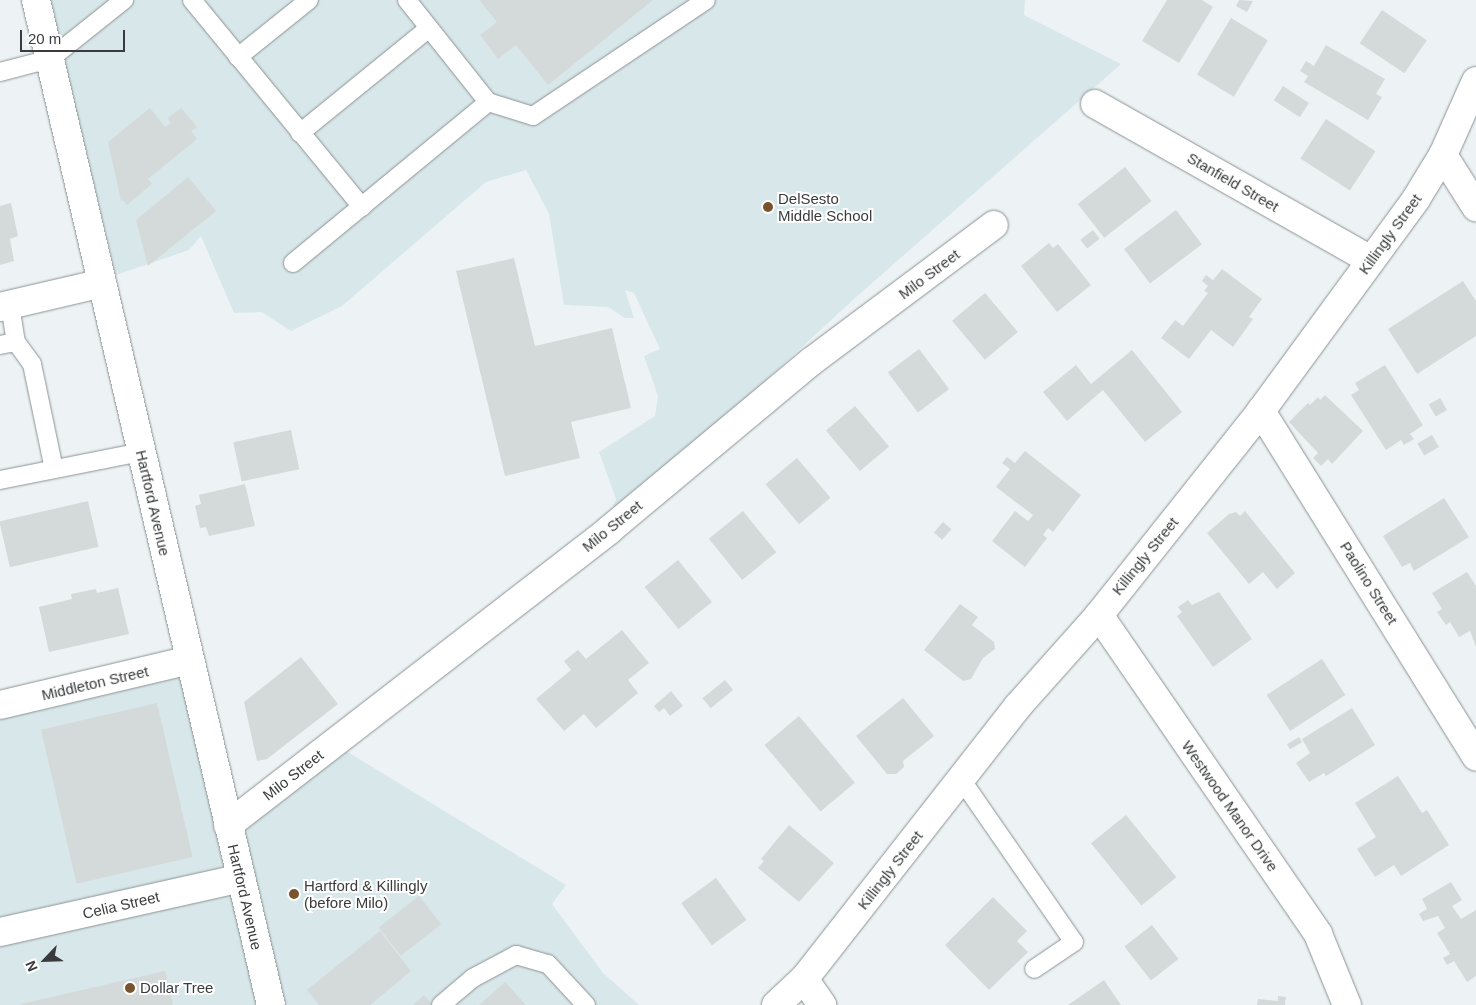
<!DOCTYPE html>
<style>
body{margin:0}
#map{position:relative;width:1476px;height:1005px;overflow:hidden;background:#edf3f5;font-family:Helvetica,sans-serif}
div>[style]{position:absolute}
[style*='--x']{left:calc(var(--x)*1px);top:calc(var(--y)*1px);width:calc(var(--w)*1px);rotate:calc(var(--a)*1deg)}
.built>*{inset:0;background:#d8e7ea}
.building>*{inset:0;background:#d4dad9;transform-origin:0 0}
.roads{filter:drop-shadow(0 0 1px #8c9293) drop-shadow(0 0 1px #8c9293)}
.lane>*{height:18px;margin:-9px;padding:0 9px;transform-origin:9px;border-radius:9px;background:#fff}
.street>*{height:28px;margin:-14px;padding:0 14px;transform-origin:14px;border-radius:14px;background:#fff}
.secondary>*{height:28px;margin:-14px;padding:0 14px;transform-origin:14px;border-radius:14px;background:#fff}
.dots>*{width:14px;height:14px;translate:-50% -50%;box-sizing:border-box;border:2px solid #fff;border-radius:50%}
span{translate:-50% -50%;white-space:nowrap;text-align:center;line-height:1.15;-webkit-text-stroke:4px #fff;paint-order:stroke}
.street-label{font-size:15px;color:#393b3c}
.poi-label{font-size:15px;color:#393b3c}
.left{translate:0 -50%;text-align:left}
.north{position:absolute;left:20px;top:935px;width:50px;height:50px;-webkit-text-stroke:4px #fff;paint-order:stroke;rotate:246deg;font-size:14px;font-weight:700;line-height:20px;text-align:center;color:#393b3c}
.north::after{content:'';display:block;margin:auto;width:18px;height:22px;background:#393b3c;clip-path:polygon(50% 0,100% 100%,50% 72%,0 100%)}
.scale{position:absolute;left:20px;top:30px;width:105px;height:22px;box-sizing:border-box;border:2px solid #393b3c;border-top:0;padding-left:6px;font-size:15px;line-height:18px;white-space:nowrap;color:#393b3c;-webkit-text-stroke:4px #fff;paint-order:stroke}
</style>
<div id="map">
<div class="built">
<i style="clip-path:polygon(49px 0,1025px 0,1024px 15px,1121px 64px,854px 299px,604px 530px,616px 499px,599px 452px,655px 416px,658px 396px,644px 356px,660px 349px,634px 293px,625px 290px,634px 318px,625px 318px,608px 307px,564px 305px,549px 214px,526px 170px,486px 182px,342px 306px,291px 331px,262px 312px,234px 313px,201px 236px,189px 250px,116px 275px)"></i>
<i style="clip-path:polygon(187px 650px,238px 818px,346px 751px,566px 885px,552px 904px,603px 973px,639px 1005px,0 1005px,0 697px)"></i>
</div>
<div class="building">
<i style="clip-path:polygon(479px 0,653px 0,548px 85px,516px 45px,498px 59px,480px 35px,497px 22px)"></i>
<i style="clip-path:polygon(1167px 0,1202px 0,1213px 7px,1179px 63px,1142px 41px)"></i>
<i style="clip-path:polygon(1239px 0,1253px 1px,1247px 12px,1236px 6px)"></i>
<i style="left:1382px;top:10px;width:54px;height:40px;rotate:34deg"></i>
<i style="left:1231px;top:18px;width:43px;height:66px;rotate:31deg"></i>
<i style="clip-path:polygon(1326px 45px,1385px 79px,1376px 94px,1382px 97px,1368px 120px,1304px 82px,1308px 76px,1300px 71px,1306px 61px,1314px 66px)"></i>
<i style="left:1283px;top:86px;width:31px;height:17px;rotate:33deg"></i>
<i style="clip-path:polygon(150px 108px,165px 127px,171px 123px,168px 118px,181px 108px,197px 127px,191px 131px,197px 139px,148px 179px,152px 184px,127px 205px,123px 200px,121px 201px,108px 142px)"></i>
<i style="left:1326px;top:119px;width:59px;height:47px;rotate:33deg"></i>
<i style="left:1125px;top:167px;width:43px;height:60px;rotate:52deg"></i>
<i style="clip-path:polygon(188px 177px,216px 211px,148px 266px,136px 220px)"></i>
<i style="clip-path:polygon(11px 203px,18px 236px,10px 239px,14px 261px,0 265px,0 206px)"></i>
<i style="left:1176px;top:210px;width:43px;height:65px;rotate:53deg"></i>
<i style="left:1093px;top:230px;width:11px;height:16px;rotate:52deg"></i>
<i style="clip-path:polygon(1049px 243px,1053px 248px,1058px 244px,1091px 285px,1057px 312px,1021px 266px)"></i>
<i style="clip-path:polygon(514px 258px,535px 346px,612px 328px,631px 408px,571px 422px,580px 458px,505px 476px,456px 271px)"></i>
<i style="clip-path:polygon(1222px 269px,1262px 299px,1249px 317px,1253px 319px,1233px 347px,1211px 330px,1189px 359px,1161px 338px,1175px 320px,1183px 326px,1208px 293px,1204px 291px,1208px 286px,1202px 281px,1206px 275px,1213px 280px)"></i>
<i style="clip-path:polygon(1463px 281px,1476px 301px,1476px 336px,1417px 374px,1388px 329px)"></i>
<i style="left:985px;top:293px;width:51px;height:43px;rotate:50deg"></i>
<i style="left:919px;top:349px;width:50px;height:39px;rotate:53deg"></i>
<i style="clip-path:polygon(1132px 350px,1182px 412px,1145px 442px,1103px 390px,1067px 421px,1043px 392px,1076px 365px,1091px 384px)"></i>
<i style="clip-path:polygon(1385px 365px,1423px 425px,1410px 434px,1414px 439px,1404px 445px,1401px 440px,1386px 450px,1351px 395px,1359px 390px,1355px 383px)"></i>
<i style="clip-path:polygon(1325px 395px,1363px 431px,1332px 464px,1328px 459px,1321px 466px,1313px 458px,1318px 453px,1289px 422px,1308px 403px,1310px 405px,1318px 397px,1320px 400px)"></i>
<i style="left:1440px;top:398px;width:14px;height:13px;rotate:60deg"></i>
<i style="left:855px;top:406px;width:53px;height:38px;rotate:50deg"></i>
<i style="left:291px;top:430px;width:40px;height:59px;rotate:78deg"></i>
<i style="left:1432px;top:435px;width:14px;height:17px;rotate:60deg"></i>
<i style="clip-path:polygon(1025px 451px,1081px 495px,1053px 532px,1048px 528px,1043px 535px,1047px 538px,1025px 567px,992px 541px,1015px 511px,1028px 521px,1033px 515px,996px 487px,1010px 469px,1002px 463px,1007px 457px,1015px 463px)"></i>
<i style="left:797px;top:458px;width:52px;height:41px;rotate:50deg"></i>
<i style="clip-path:polygon(245px 484px,255px 526px,209px 536px,206px 527px,200px 528px,195px 506px,201px 504px,199px 495px)"></i>
<i style="clip-path:polygon(1444px 498px,1469px 537px,1414px 571px,1410px 563px,1402px 567px,1383px 536px)"></i>
<i style="left:88px;top:501px;width:47px;height:91px;rotate:77deg"></i>
<i style="left:743px;top:511px;width:53px;height:44px;rotate:51deg"></i>
<i style="clip-path:polygon(1245px 511px,1295px 573px,1277px 589px,1263px 572px,1249px 584px,1207px 533px,1229px 514px,1236px 512px,1240px 516px)"></i>
<i style="left:943px;top:522px;width:11px;height:14px;rotate:41deg"></i>
<i style="left:678px;top:560px;width:54px;height:43px;rotate:51deg"></i>
<i style="clip-path:polygon(1467px 572px,1476px 586px,1476px 647px,1470px 631px,1459px 637px,1450px 622px,1446px 625px,1437px 612px,1442px 609px,1432px 593px)"></i>
<i style="clip-path:polygon(118px 588px,129px 634px,49px 652px,39px 607px,72px 599px,71px 594px,96px 589px,97px 593px)"></i>
<i style="clip-path:polygon(1219px 592px,1252px 639px,1213px 667px,1177px 616px,1182px 612px,1178px 607px,1188px 600px,1192px 605px)"></i>
<i style="clip-path:polygon(960px 604px,978px 617px,972px 625px,994px 642px,995px 649px,983px 658px,971px 679px,963px 681px,924px 650px)"></i>
<i style="clip-path:polygon(622px 630px,649px 663px,628px 680px,638px 693px,596px 728px,584px 714px,564px 731px,536px 699px,571px 670px,564px 661px,578px 650px,586px 659px)"></i>
<i style="clip-path:polygon(301px 657px,338px 704px,267px 759px,257px 761px,244px 702px)"></i>
<i style="left:1322px;top:659px;width:43px;height:66px;rotate:57deg"></i>
<i style="left:725px;top:680px;width:13px;height:29px;rotate:51deg"></i>
<i style="clip-path:polygon(671px 691px,683px 706px,670px 716px,664px 708px,659px 712px,654px 706px)"></i>
<i style="clip-path:polygon(903px 698px,934px 736px,903px 761px,904px 767px,896px 774px,887px 774px,856px 736px)"></i>
<i style="left:157px;top:703px;width:158px;height:119px;rotate:77deg"></i>
<i style="clip-path:polygon(1352px 708px,1375px 745px,1326px 776px,1324px 773px,1309px 782px,1296px 763px,1310px 753px,1302px 739px)"></i>
<i style="left:799px;top:716px;width:87px;height:45px;rotate:50deg"></i>
<i style="left:1299px;top:737px;width:6px;height:14px;rotate:59deg"></i>
<i style="clip-path:polygon(1398px 776px,1422px 813px,1427px 810px,1449px 845px,1401px 876px,1394px 865px,1375px 877px,1357px 849px,1376px 837px,1355px 803px)"></i>
<i style="left:1126px;top:815px;width:80px;height:45px;rotate:51deg"></i>
<i style="clip-path:polygon(789px 825px,834px 863px,799px 902px,758px 868px,764px 861px,761px 859px)"></i>
<i style="left:716px;top:878px;width:52px;height:43px;rotate:54deg"></i>
<i style="clip-path:polygon(1451px 882px,1462px 900px,1452px 906px,1461px 919px,1476px 910px,1476px 976px,1467px 982px,1454px 961px,1447px 965px,1443px 958px,1450px 954px,1437px 933px,1445px 928px,1438px 916px,1423px 921px,1419px 914px,1427px 909px,1422px 899px)"></i>
<i style="left:419px;top:896px;width:36px;height:51px;rotate:52deg"></i>
<i style="clip-path:polygon(993px 897px,1027px 931px,1017px 941px,1028px 952px,989px 990px,945px 945px)"></i>
<i style="left:1152px;top:925px;width:43px;height:35px;rotate:52deg"></i>
<i style="clip-path:polygon(380px 931px,411px 971px,370px 1005px,319px 1005px,307px 990px)"></i>
<i style="clip-path:polygon(165px 971px,173px 1005px,22px 1005px,21px 1004px)"></i>
<i style="clip-path:polygon(1104px 980px,1121px 1005px,1068px 1005px)"></i>
<i style="clip-path:polygon(505px 982px,526px 1005px,479px 1005px)"></i>
<i style="clip-path:polygon(424px 995px,433px 1005px,413px 1005px)"></i>
<i style="clip-path:polygon(1278px 996px,1286px 997px,1285px 1005px,1257px 1005px,1258px 999px,1278px 1001px)"></i>
</div>
<div class="roads">
<div class="lane">
<i style="--x:192;--y:0;--w:268;--a:50.6"></i>
<i style="--x:238;--y:57;--w:91;--a:-38.8"></i>
<i style="--x:0;--y:72;--w:52;--a:-14.6"></i>
<i style="--x:50;--y:59;--w:95;--a:-38.6"></i>
<i style="--x:488;--y:102;--w:47;--a:17.3"></i>
<i style="--x:533;--y:116;--w:208;--a:-33.8"></i>
<i style="--x:300;--y:133;--w:166;--a:-39.1"></i>
<i style="--x:293;--y:263;--w:253;--a:-39.5"></i>
<i style="--x:488;--y:102;--w:130;--a:-128.5"></i>
<i style="--x:10;--y:305;--w:37;--a:81"></i>
<i style="--x:0;--y:345;--w:16;--a:-11"></i>
<i style="--x:16;--y:342;--w:27;--a:54"></i>
<i style="--x:32;--y:364;--w:107;--a:78.2"></i>
<i style="--x:0;--y:480;--w:144;--a:-11.2"></i>
<i style="--x:961;--y:779;--w:198;--a:55.3"></i>
<i style="--x:1074;--y:942;--w:48;--a:146"></i>
<i style="--x:441;--y:1005;--w:42;--a:-40.2"></i>
<i style="--x:473;--y:978;--w:49;--a:-28.1"></i>
<i style="--x:516;--y:955;--w:33;--a:16"></i>
<i style="--x:548;--y:964;--w:56;--a:47.2"></i>
</div>
<div class="street">
<i style="--x:1095;--y:104;--w:317;--a:29.5"></i>
<i style="--x:1443;--y:155;--w:62;--a:57.6"></i>
<i style="--x:0;--y:307;--w:105;--a:-13.2"></i>
<i style="--x:1261;--y:411;--w:407;--a:58.1"></i>
<i style="--x:1099;--y:615;--w:387;--a:55.5"></i>
<i style="--x:1318;--y:934;--w:77;--a:67.8"></i>
<i style="--x:0;--y:705;--w:195;--a:-13.3"></i>
<i style="--x:228;--y:825;--w:482;--a:-37.7"></i>
<i style="--x:609;--y:530;--w:264;--a:-39.8"></i>
<i style="--x:812;--y:361;--w:227;--a:-36.8"></i>
<i style="--x:0;--y:932;--w:247;--a:-12.6"></i>
<i style="--x:804;--y:979;--w:32;--a:55"></i>
</div>
<div class="secondary">
<i style="--x:36;--y:0;--w:1032;--a:76.84"></i>
<i style="--x:776;--y:1005;--w:38;--a:-43"></i>
<i style="--x:804;--y:979;--w:347;--a:-51.9"></i>
<i style="--x:1018;--y:706;--w:122;--a:-48.3"></i>
<i style="--x:1099;--y:615;--w:260;--a:-51.5"></i>
<i style="--x:1261;--y:411;--w:263;--a:-53.8"></i>
<i style="--x:1416;--y:199;--w:52;--a:-58.5"></i>
<i style="--x:1443;--y:155;--w:81;--a:-66"></i>
</div>
</div>
<div class="dots">
<i style="left:768px;top:207px;background:#77542d"></i>
<i style="left:294px;top:894px;background:#77542d"></i>
<i style="left:130px;top:988px;background:#77542d"></i>
</div>
<div class="street-label">
<span style="left:1233px;top:182px;rotate:30deg">Stanfield Street</span>
<span style="left:1390px;top:234px;rotate:-54deg">Killingly Street</span>
<span style="left:929px;top:274px;rotate:-37deg">Milo Street</span>
<span style="left:153px;top:503px;rotate:77deg">Hartford Avenue</span>
<span style="left:612px;top:526px;rotate:-39deg">Milo Street</span>
<span style="left:1145px;top:556px;rotate:-51deg">Killingly Street</span>
<span style="left:1369px;top:583px;rotate:58deg">Paolino Street</span>
<span style="left:95px;top:683px;rotate:-13deg">Middleton Street</span>
<span style="left:293px;top:775px;rotate:-38deg">Milo Street</span>
<span style="left:1230px;top:806px;rotate:55deg">Westwood Manor Drive</span>
<span style="left:890px;top:870px;rotate:-52deg">Killingly Street</span>
<span style="left:245px;top:897px;rotate:77deg">Hartford Avenue</span>
<span style="left:121px;top:905px;rotate:-13deg">Celia Street</span>
</div>
<div class="poi-label">
<span class="left" style="left:778px;top:207px">DelSesto<br>Middle School</span>
<span class="left" style="left:304px;top:894px">Hartford &amp; Killingly<br>(before Milo)</span>
<span class="left" style="left:140px;top:988px">Dollar Tree</span>
</div>
<div class="north">N</div>
<div class="scale">20 m</div>
</div>
